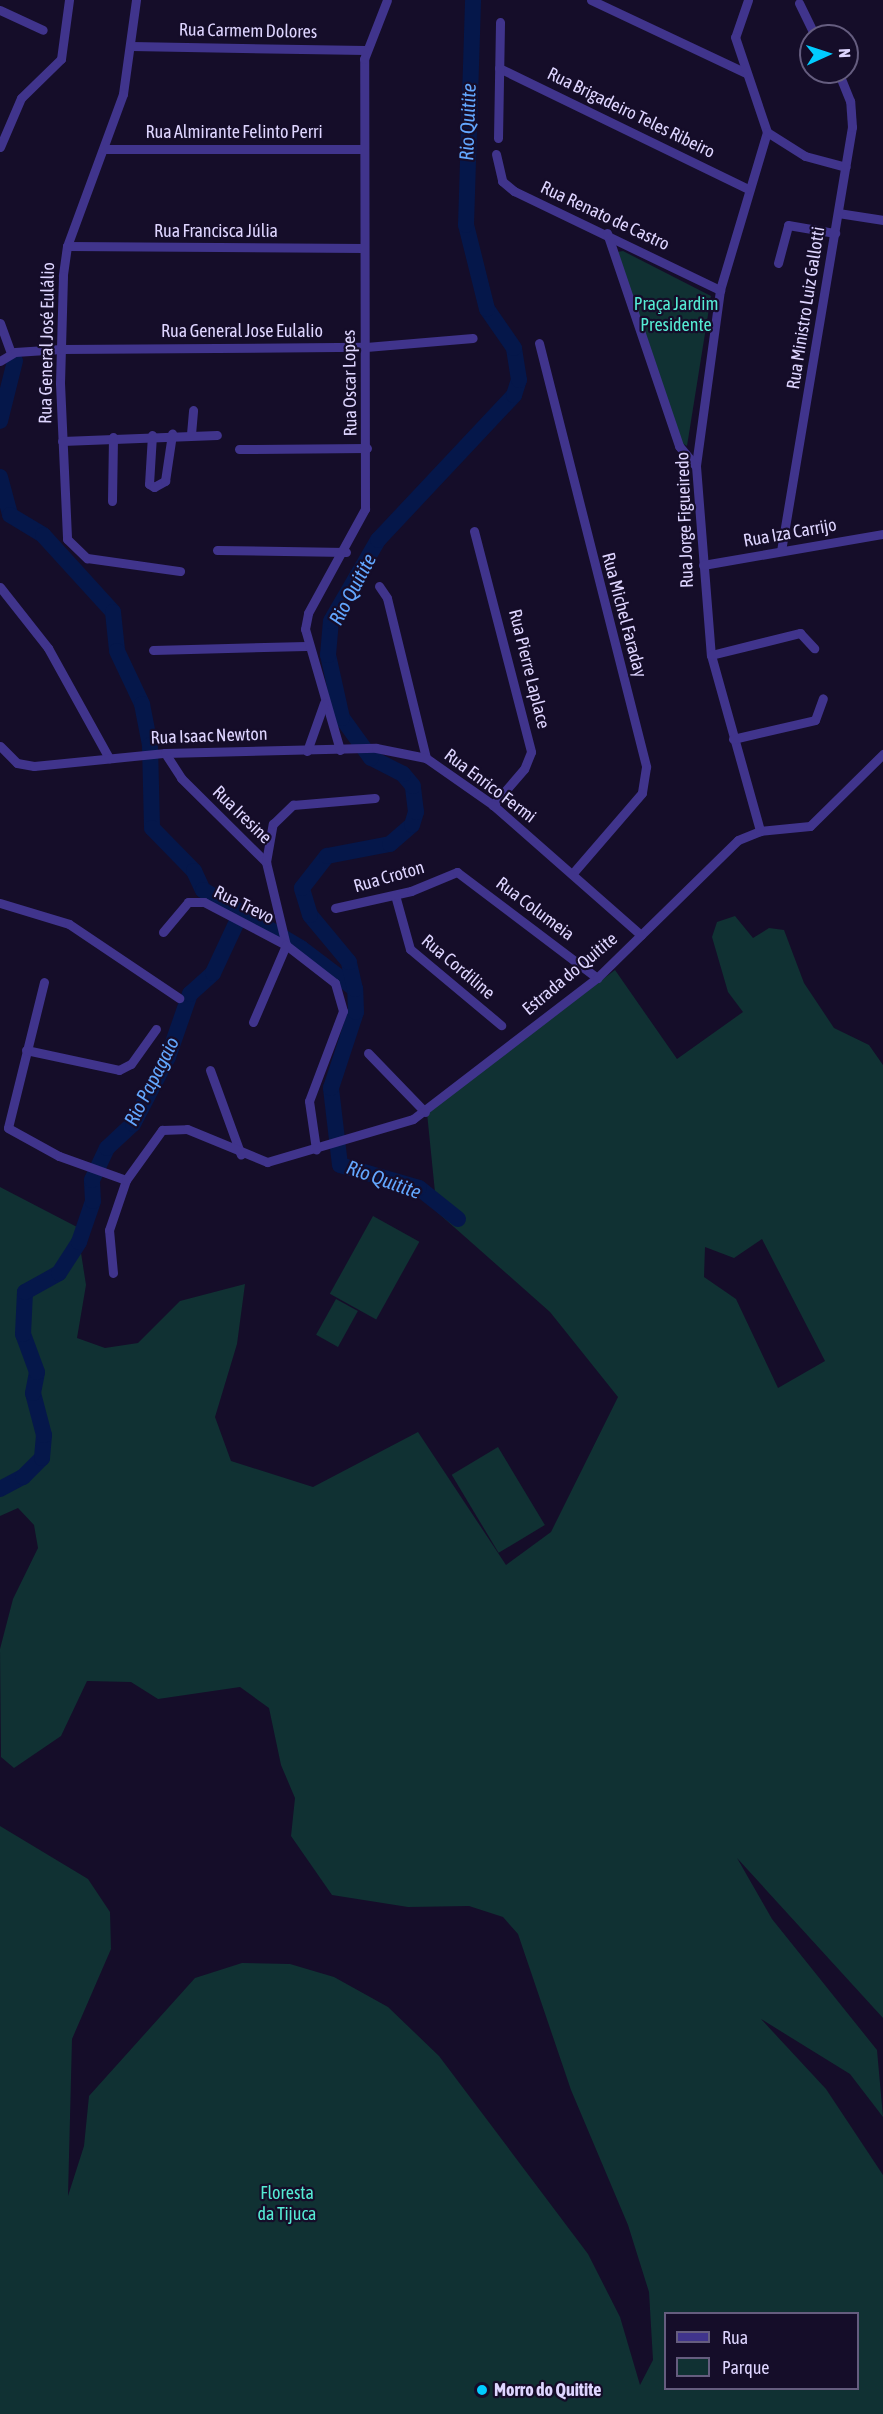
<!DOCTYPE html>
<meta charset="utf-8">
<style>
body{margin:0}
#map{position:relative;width:883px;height:2414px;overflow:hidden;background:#150d29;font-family:"Asap Condensed",sans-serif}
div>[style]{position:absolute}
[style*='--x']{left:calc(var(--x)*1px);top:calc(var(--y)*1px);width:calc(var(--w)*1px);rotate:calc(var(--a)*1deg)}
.green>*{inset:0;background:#103133;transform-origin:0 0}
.river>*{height:16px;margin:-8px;padding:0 8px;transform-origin:8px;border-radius:8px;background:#05174a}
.street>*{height:9px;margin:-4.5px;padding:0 4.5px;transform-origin:4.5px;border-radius:4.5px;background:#40348c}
.dots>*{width:16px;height:16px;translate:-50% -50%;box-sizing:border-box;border:3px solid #150d29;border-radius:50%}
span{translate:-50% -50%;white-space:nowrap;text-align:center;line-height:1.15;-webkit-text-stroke:4.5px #150d29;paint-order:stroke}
.street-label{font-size:18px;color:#ded5ff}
.park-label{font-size:18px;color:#55ebd4}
.poi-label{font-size:18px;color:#ded5ff;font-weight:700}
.left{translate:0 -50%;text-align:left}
.water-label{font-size:20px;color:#63a7ff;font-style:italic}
.legend{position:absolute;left:664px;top:2312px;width:195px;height:78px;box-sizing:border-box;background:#150d29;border:2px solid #655d7f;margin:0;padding:8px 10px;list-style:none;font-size:18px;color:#ded5ff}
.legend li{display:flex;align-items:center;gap:12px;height:30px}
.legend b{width:30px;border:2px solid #655d7f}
.north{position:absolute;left:799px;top:24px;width:60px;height:60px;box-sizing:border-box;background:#150d29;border:2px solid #655d7f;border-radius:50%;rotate:87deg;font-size:16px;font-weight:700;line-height:24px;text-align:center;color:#ded5ff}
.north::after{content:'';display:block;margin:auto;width:21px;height:27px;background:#01ccff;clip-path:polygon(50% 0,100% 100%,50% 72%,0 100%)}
</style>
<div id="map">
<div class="green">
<i style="clip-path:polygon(623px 251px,711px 296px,687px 446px,680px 442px,617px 252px)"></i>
<i style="clip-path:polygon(evenodd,735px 916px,753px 938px,769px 928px,784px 930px,804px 983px,834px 1028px,869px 1045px,883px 1065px,883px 2018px,737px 1858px,772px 1919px,877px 2050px,883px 2117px,850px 2074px,761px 2019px,826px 2089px,883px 2175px,883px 2414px,0 2414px,0 1826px,88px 1879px,110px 1912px,111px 1949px,72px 2039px,68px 2196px,84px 2146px,89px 2096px,195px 1978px,242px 1963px,290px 1964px,334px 1977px,388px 2007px,439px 2056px,588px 2254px,620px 2317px,640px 2385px,653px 2360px,649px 2292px,628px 2225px,571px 2090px,518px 1934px,503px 1917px,469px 1906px,408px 1907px,332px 1895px,291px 1836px,295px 1798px,281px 1765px,269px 1708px,240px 1687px,158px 1699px,131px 1682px,87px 1681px,61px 1736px,14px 1768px,1px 1757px,0 1649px,13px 1599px,38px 1548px,34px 1525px,18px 1508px,0 1516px,0 1187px,77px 1227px,86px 1285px,77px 1338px,105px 1348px,138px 1343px,180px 1301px,245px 1284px,237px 1344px,215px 1417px,231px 1461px,313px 1487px,418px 1432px,506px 1565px,551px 1532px,618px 1397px,550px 1312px,437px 1212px,427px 1113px,615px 970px,677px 1059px,743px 1012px,728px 992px,712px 937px,717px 922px,735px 916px,762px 1239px,825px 1361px,778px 1388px,736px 1299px,704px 1277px,705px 1247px,734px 1258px,762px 1239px,735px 916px,666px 2314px,858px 2314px,858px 2388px,666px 2388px,666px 2314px)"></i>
<i style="left:373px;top:1216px;width:53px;height:89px;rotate:29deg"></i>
<i style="left:336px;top:1299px;width:25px;height:41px;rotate:29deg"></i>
<i style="left:498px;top:1447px;width:91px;height:54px;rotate:59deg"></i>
</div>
<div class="river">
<i style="--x:0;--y:421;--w:62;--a:-76"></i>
<i style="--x:0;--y:477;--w:39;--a:75"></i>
<i style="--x:10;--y:515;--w:39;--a:31"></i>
<i style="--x:43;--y:535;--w:104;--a:47.7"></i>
<i style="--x:113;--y:612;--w:39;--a:84"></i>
<i style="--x:117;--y:651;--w:59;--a:64.7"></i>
<i style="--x:142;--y:704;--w:42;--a:79"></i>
<i style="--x:150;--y:745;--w:83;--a:88.6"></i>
<i style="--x:152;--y:828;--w:60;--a:45.7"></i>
<i style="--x:194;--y:871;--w:21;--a:65"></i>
<i style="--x:203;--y:890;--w:114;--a:30.6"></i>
<i style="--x:301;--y:948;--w:68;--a:37.2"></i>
<i style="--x:458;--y:1219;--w:50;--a:-141.5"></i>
<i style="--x:419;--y:1188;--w:82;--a:-163.8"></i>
<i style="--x:340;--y:1165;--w:78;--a:-96.7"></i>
<i style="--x:331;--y:1088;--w:80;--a:-71.8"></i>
<i style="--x:356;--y:1012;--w:23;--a:-92"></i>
<i style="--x:355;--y:989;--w:28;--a:-103"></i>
<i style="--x:349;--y:962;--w:61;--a:-129.7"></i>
<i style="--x:310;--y:915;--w:28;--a:-107"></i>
<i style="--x:302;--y:888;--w:41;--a:-52"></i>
<i style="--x:327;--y:856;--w:64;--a:-10.8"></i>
<i style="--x:390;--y:844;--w:29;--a:-41"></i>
<i style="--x:412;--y:825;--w:14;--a:-73"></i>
<i style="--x:416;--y:812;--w:26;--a:-97"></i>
<i style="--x:413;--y:786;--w:16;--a:-130"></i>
<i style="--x:403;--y:774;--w:36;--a:-153"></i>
<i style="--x:371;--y:758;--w:49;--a:-125.9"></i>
<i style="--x:342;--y:718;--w:65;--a:-102.5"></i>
<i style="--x:328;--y:655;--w:34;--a:-85"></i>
<i style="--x:331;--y:621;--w:94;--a:-59.9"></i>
<i style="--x:378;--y:540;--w:199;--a:-46.8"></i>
<i style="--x:514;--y:395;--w:16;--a:-72"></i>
<i style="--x:519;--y:380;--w:32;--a:-99"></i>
<i style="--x:514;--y:348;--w:47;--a:-124.7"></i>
<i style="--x:487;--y:309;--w:87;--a:-104"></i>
<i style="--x:466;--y:225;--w:225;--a:-88.2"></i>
<i style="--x:0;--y:1489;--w:26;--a:-28"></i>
<i style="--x:23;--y:1477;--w:27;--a:-45"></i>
<i style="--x:42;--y:1458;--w:23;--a:-85"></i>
<i style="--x:44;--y:1435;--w:43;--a:-104.7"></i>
<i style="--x:33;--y:1393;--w:21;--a:-79"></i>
<i style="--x:37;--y:1372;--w:40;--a:-110.2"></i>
<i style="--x:23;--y:1334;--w:42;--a:-87.3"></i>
<i style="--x:25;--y:1292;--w:39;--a:-29"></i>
<i style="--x:59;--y:1273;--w:37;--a:-57"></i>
<i style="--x:79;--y:1242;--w:43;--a:-71.1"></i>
<i style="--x:93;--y:1201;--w:21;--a:-93"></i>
<i style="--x:92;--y:1180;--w:35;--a:-65"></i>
<i style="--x:107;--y:1148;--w:35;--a:-43"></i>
<i style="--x:133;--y:1124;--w:76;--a:-62.4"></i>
<i style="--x:168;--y:1057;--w:67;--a:-70.8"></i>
<i style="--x:190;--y:994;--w:31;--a:-42"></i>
<i style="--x:213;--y:973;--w:64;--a:-65"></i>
</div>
<div class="street">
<i style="--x:136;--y:0;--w:95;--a:97.9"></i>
<i style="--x:123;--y:94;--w:162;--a:110.2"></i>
<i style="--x:67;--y:246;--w:30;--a:98"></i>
<i style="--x:63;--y:276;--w:107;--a:91.6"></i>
<i style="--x:60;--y:383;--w:156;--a:87.4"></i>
<i style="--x:67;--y:539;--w:28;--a:44"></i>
<i style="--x:87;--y:558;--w:94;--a:8"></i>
<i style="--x:591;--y:0;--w:171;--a:25.2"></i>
<i style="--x:748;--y:0;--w:39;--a:109"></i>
<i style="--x:735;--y:37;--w:100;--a:71.4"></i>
<i style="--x:767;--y:132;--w:165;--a:106.6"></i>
<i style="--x:720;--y:290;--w:178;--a:97.8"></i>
<i style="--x:696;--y:466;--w:190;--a:85.5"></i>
<i style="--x:711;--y:655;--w:183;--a:74.4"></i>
<i style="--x:799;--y:3;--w:37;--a:64"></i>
<i style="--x:0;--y:10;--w:47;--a:24.9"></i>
<i style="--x:131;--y:46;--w:234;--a:1"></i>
<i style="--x:499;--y:68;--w:277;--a:25.9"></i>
<i style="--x:767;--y:132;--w:45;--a:32.3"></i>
<i style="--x:805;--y:156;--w:42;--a:15"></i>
<i style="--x:498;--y:138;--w:116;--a:-89"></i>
<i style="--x:0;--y:147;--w:53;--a:-66.8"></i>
<i style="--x:21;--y:98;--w:56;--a:-44.3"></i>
<i style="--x:61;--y:59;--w:60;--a:-82.3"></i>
<i style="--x:104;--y:149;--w:260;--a:0"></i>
<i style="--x:496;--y:154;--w:28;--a:77"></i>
<i style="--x:502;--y:181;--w:16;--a:40"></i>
<i style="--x:514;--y:191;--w:229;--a:25.7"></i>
<i style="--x:838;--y:213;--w:46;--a:8.8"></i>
<i style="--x:607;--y:233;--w:225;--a:71.3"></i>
<i style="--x:679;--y:446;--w:26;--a:50"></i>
<i style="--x:67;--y:246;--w:297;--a:0.4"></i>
<i style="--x:778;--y:263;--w:39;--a:-75"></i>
<i style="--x:788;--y:225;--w:48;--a:9.7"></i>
<i style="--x:0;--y:323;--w:32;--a:70"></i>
<i style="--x:539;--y:343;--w:437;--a:75.8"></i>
<i style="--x:646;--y:767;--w:26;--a:99"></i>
<i style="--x:642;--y:793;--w:107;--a:130.8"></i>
<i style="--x:0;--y:361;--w:17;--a:-31"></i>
<i style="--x:15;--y:352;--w:46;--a:-3.7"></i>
<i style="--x:61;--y:349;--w:305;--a:-0.4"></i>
<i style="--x:366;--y:347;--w:107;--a:-4.8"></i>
<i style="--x:191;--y:434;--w:24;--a:-85"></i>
<i style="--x:152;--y:435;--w:49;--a:93.5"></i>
<i style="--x:149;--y:484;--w:6;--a:31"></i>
<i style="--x:154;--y:487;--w:13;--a:-29"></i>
<i style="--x:165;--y:481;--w:48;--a:-81.5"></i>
<i style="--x:62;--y:441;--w:155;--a:-2.2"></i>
<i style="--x:239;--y:449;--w:128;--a:-0.4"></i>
<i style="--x:112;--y:501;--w:64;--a:-89.1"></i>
<i style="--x:474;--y:531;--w:228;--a:75.5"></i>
<i style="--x:531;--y:752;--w:18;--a:112"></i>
<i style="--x:524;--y:769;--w:48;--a:130.7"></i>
<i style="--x:217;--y:550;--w:129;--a:0.9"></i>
<i style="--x:781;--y:551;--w:430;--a:-80.5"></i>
<i style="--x:852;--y:127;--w:26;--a:-94"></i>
<i style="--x:850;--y:101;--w:31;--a:-112"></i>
<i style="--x:703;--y:565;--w:183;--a:-9.8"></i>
<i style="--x:379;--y:586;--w:14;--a:56"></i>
<i style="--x:387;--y:598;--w:165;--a:76.3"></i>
<i style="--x:426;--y:758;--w:82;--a:35"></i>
<i style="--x:493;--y:805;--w:197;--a:41.3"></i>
<i style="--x:0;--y:587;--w:78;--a:51.8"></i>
<i style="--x:48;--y:648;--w:126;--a:61"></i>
<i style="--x:153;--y:650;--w:153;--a:-1.5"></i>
<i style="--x:711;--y:655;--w:92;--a:-13.9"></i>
<i style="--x:800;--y:633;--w:21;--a:47"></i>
<i style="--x:733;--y:739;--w:84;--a:-13"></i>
<i style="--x:815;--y:720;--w:23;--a:-70"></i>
<i style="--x:0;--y:746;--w:24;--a:45"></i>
<i style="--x:17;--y:763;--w:17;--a:10"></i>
<i style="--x:34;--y:766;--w:132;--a:-5.7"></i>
<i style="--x:165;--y:753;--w:211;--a:-1.4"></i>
<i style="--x:376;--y:748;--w:51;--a:11.3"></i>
<i style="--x:340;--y:750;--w:126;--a:-106.1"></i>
<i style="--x:305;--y:629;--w:16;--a:-79"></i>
<i style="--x:308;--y:613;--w:119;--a:-61.3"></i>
<i style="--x:365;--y:509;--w:450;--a:-90.1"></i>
<i style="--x:364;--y:59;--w:63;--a:-68.7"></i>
<i style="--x:307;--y:751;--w:51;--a:-70.5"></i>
<i style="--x:165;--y:753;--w:30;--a:57"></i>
<i style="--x:181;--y:778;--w:120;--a:44.7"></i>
<i style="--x:266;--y:862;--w:85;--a:76.5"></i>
<i style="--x:266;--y:862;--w:39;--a:-80"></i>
<i style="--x:273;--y:824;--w:28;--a:-44"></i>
<i style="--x:293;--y:805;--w:82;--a:-4.9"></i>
<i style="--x:395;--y:895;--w:56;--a:74.5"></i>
<i style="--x:410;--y:949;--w:119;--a:39.9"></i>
<i style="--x:0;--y:903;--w:72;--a:16.9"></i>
<i style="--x:69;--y:924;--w:133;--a:33.9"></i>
<i style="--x:335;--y:908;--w:78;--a:-12.6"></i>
<i style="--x:411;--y:891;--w:50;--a:-22.4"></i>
<i style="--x:457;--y:872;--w:176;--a:37.1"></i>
<i style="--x:163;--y:932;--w:39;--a:-50"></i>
<i style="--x:188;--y:902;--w:16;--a:0"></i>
<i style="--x:204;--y:902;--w:93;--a:27.7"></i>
<i style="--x:286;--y:945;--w:62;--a:37.8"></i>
<i style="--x:335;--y:983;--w:29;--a:74"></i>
<i style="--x:343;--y:1011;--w:96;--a:110.7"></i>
<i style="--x:309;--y:1101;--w:49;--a:81.7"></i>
<i style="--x:44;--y:982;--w:150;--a:103.9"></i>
<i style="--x:8;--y:1128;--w:58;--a:28.8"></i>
<i style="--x:59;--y:1156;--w:71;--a:19.7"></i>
<i style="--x:253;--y:1022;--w:84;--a:-66.8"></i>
<i style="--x:26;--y:1050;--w:95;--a:12.1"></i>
<i style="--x:119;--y:1070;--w:13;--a:-27"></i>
<i style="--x:131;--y:1064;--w:43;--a:-54.5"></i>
<i style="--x:368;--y:1053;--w:82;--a:46"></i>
<i style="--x:210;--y:1070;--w:90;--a:70"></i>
<i style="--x:113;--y:1273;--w:43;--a:-95.3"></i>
<i style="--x:109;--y:1230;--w:53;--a:-71.2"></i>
<i style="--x:126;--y:1180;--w:62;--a:-54.2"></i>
<i style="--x:162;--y:1130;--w:25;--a:-2"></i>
<i style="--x:187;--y:1129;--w:87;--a:22.4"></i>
<i style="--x:267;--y:1162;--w:152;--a:-16.4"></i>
<i style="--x:413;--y:1119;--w:232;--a:-37.5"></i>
<i style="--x:597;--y:978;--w:197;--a:-44.4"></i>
<i style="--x:738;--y:840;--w:24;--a:-22"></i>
<i style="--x:760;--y:831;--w:50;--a:-5.7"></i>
<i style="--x:810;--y:826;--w:103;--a:-44.6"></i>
</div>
<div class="dots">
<i style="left:482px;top:2390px;background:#01ccff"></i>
</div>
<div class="street-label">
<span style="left:248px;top:31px;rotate:1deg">Rua Carmem Dolores</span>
<span style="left:631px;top:113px;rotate:26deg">Rua Brigadeiro Teles Ribeiro</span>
<span style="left:234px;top:132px">Rua Almirante Felinto Perri</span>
<span style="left:605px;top:216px;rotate:25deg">Rua Renato de Castro</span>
<span style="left:216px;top:231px">Rua Francisca Júlia</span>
<span style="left:806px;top:308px;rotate:-81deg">Rua Ministro Luiz Gallotti</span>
<span style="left:242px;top:331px">Rua General Jose Eulalio</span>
<span style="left:47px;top:343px;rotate:-89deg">Rua General José Eulálio</span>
<span style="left:350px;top:383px;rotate:-91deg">Rua Oscar Lopes</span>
<span style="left:685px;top:520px;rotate:-92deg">Rua Jorge Figueiredo</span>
<span style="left:790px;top:533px;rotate:-10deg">Rua Iza Carrijo</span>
<span style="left:624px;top:615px;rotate:75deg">Rua Michel Faraday</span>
<span style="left:529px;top:669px;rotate:76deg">Rua Pierre Laplace</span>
<span style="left:209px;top:736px;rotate:-2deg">Rua Isaac Newton</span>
<span style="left:490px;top:786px;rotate:37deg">Rua Enrico Fermi</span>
<span style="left:242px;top:815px;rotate:44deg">Rua Iresine</span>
<span style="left:389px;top:877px;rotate:-16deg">Rua Croton</span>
<span style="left:244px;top:905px;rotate:26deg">Rua Trevo</span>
<span style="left:535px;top:909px;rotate:37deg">Rua Columeia</span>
<span style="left:458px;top:967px;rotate:40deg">Rua Cordiline</span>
<span style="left:570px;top:974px;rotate:-40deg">Estrada do Quitite</span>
</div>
<div class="park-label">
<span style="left:676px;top:315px">Praça Jardim<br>Presidente</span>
<span style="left:287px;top:2204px">Floresta<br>da Tijuca</span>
</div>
<div class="poi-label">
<span class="left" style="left:494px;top:2390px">Morro do Quitite</span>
</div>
<div class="water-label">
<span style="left:467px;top:122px;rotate:-88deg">Rio Quitite</span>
<span style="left:352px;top:589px;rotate:-62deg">Rio Quitite</span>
<span style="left:151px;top:1081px;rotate:-63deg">Rio Papagaio</span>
<span style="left:384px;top:1179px;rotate:20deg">Rio Quitite</span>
</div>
<ul class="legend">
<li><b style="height:8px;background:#40348c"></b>Rua</li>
<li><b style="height:16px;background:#103133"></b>Parque</li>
</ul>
<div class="north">N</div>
</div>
